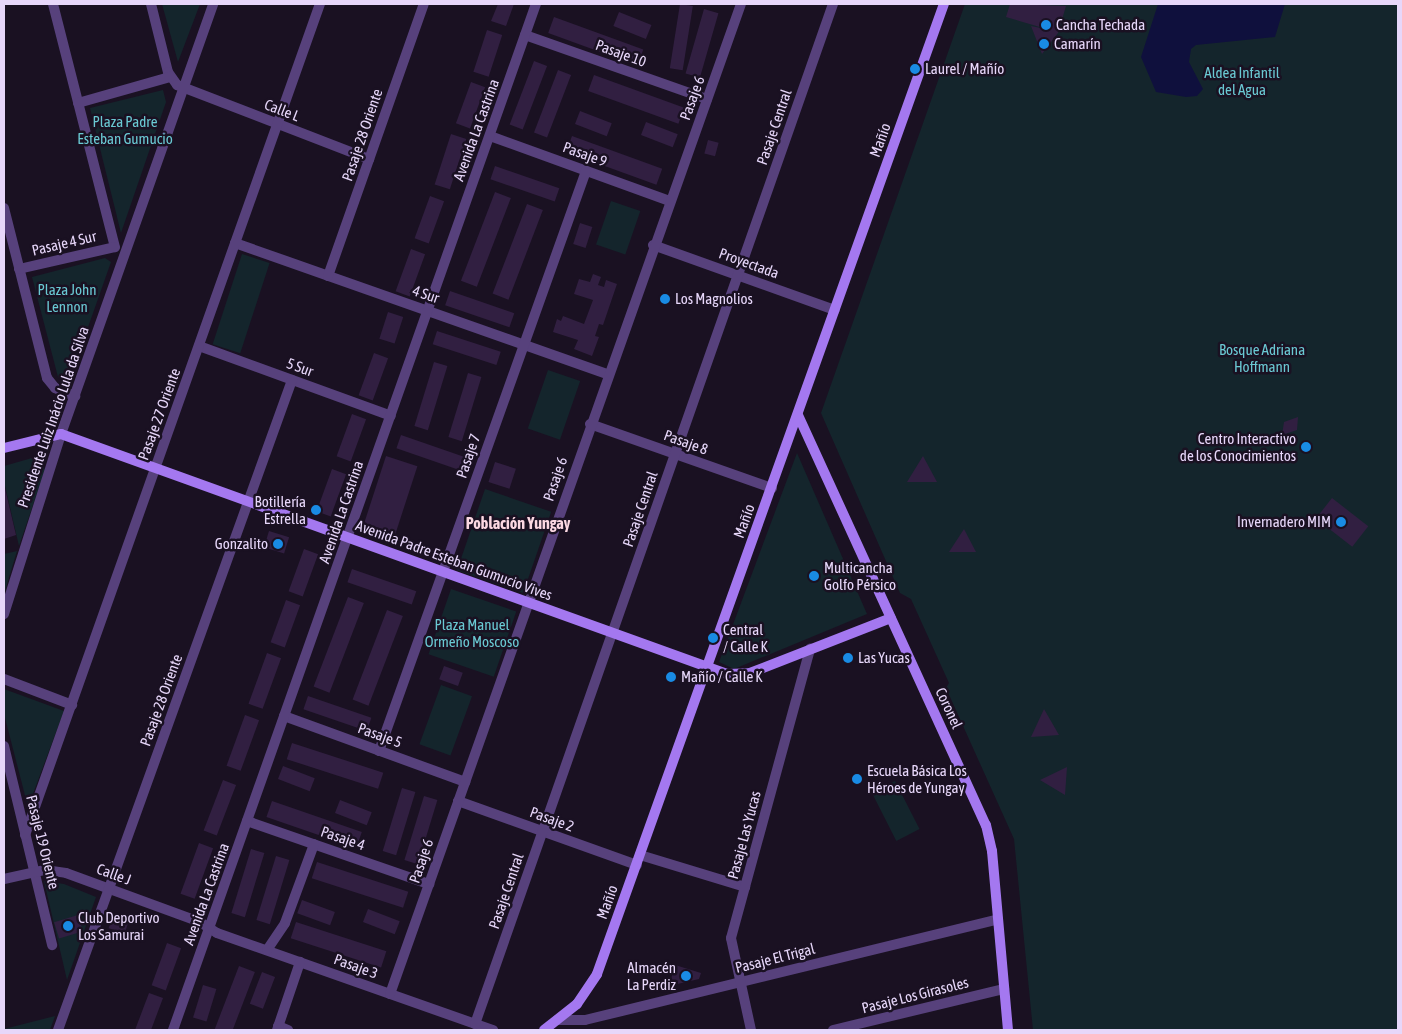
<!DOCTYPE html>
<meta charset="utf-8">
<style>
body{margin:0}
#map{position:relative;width:1402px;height:1034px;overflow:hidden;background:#1a1122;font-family:"Asap Condensed",sans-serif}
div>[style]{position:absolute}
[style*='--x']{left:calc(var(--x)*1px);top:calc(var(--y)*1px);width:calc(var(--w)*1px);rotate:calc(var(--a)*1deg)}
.green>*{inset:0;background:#14252c;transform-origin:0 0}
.water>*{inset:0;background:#0f103d}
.building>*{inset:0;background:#311f41;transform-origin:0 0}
.street>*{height:10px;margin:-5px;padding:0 5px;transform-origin:5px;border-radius:5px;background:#57417c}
.secondary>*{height:10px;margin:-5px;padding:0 5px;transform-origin:5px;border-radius:5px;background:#a478f0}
.dots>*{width:14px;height:14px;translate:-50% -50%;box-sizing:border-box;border:2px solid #1a1122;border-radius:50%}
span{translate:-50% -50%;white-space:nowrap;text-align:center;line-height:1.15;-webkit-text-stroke:5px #1a1122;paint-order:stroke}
.poi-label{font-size:15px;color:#e7d7fa}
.left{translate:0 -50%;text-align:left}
.right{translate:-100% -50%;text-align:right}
.street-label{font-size:15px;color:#e7d7fa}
.park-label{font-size:15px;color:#6ac9d3}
.neighbourhood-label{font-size:16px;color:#fbd8e2;font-weight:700}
.frame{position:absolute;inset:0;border:5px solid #e7d7fa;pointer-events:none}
</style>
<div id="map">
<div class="green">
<i style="clip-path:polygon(162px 4px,200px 4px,178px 62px)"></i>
<i style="clip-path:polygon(965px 4px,1398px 4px,1398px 1030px,1033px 1030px,1014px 839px,946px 688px,949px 683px,911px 599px,900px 593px,821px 413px)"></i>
<i style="clip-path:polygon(163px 90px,166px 102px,121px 233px,90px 108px)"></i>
<i style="left:611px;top:201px;width:31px;height:46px;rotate:19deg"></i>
<i style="left:242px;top:254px;width:29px;height:95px;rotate:18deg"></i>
<i style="clip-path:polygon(105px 258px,111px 262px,68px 384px,58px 377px,32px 277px)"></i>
<i style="left:548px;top:370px;width:34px;height:62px;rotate:19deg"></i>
<i style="clip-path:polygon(797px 453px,867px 614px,734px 669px,719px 662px)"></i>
<i style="clip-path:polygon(39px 456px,45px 470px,19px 546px,4px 482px,4px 466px)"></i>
<i style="left:485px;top:489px;width:70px;height:86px;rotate:19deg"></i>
<i style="clip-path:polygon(17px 551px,4px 594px,4px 554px)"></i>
<i style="left:451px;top:589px;width:69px;height:69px;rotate:19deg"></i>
<i style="left:441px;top:685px;width:33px;height:63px;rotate:20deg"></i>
<i style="clip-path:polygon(4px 689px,64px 711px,28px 807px,4px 714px)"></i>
<i style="left:895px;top:781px;width:54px;height:26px;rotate:63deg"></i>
<i style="clip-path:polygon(44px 881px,64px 884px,96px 897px,67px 980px)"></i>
<i style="clip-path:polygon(55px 1016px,50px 1030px,4px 1030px,4px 1029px)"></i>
</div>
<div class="water">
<i style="clip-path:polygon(1158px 4px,1285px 4px,1275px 37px,1196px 45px,1191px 49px,1189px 62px,1203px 89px,1197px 96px,1186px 97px,1156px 92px,1141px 57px)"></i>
</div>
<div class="building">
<i style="clip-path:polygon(498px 4px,514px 4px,506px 26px,491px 21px)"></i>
<i style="left:680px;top:4px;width:13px;height:65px;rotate:9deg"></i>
<i style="clip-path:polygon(1010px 4px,1066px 6px,1058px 33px,1042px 54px,1031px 26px,1050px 30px,1006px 17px)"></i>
<i style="left:704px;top:9px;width:15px;height:67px;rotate:16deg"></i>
<i style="left:619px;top:12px;width:35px;height:15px;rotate:22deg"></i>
<i style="left:554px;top:17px;width:95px;height:17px;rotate:20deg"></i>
<i style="left:487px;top:30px;width:16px;height:44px;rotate:18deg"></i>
<i style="left:534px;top:61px;width:14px;height:68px;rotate:21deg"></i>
<i style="left:558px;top:70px;width:14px;height:67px;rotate:21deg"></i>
<i style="left:594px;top:75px;width:96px;height:17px;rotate:20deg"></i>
<i style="left:471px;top:82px;width:15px;height:44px;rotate:20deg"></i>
<i style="left:580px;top:111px;width:34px;height:14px;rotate:21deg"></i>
<i style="left:646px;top:122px;width:34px;height:14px;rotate:21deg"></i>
<i style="left:451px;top:134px;width:16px;height:53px;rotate:18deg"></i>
<i style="left:572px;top:136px;width:96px;height:17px;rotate:20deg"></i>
<i style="left:708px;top:140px;width:11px;height:14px;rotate:15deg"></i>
<i style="left:495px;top:166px;width:68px;height:14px;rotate:19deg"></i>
<i style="left:495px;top:192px;width:17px;height:95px;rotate:21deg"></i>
<i style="left:430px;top:196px;width:15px;height:45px;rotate:20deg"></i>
<i style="left:527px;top:204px;width:17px;height:96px;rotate:21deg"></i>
<i style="left:580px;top:223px;width:13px;height:22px;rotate:18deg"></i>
<i style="left:411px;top:249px;width:15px;height:45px;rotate:20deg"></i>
<i style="clip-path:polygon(593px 274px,601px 277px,598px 285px,604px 287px,606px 280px,617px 284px,603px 325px,599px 324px,595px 336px,599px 337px,592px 356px,574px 349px,578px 340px,553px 332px,557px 319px,561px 321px,563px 316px,584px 324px,593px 300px,574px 294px,579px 279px,590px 282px)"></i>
<i style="left:450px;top:291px;width:68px;height:15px;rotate:19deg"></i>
<i style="left:388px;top:312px;width:16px;height:28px;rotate:18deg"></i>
<i style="left:437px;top:331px;width:67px;height:14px;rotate:18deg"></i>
<i style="left:374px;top:353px;width:15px;height:45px;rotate:20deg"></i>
<i style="left:434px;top:362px;width:14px;height:67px;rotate:17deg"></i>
<i style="left:468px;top:373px;width:14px;height:67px;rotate:17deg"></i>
<i style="left:352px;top:414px;width:15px;height:45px;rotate:20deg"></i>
<i style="clip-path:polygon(1298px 417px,1297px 430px,1282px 435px,1284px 422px)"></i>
<i style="left:401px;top:435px;width:68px;height:14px;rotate:19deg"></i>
<i style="left:386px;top:456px;width:33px;height:71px;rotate:18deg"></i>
<i style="clip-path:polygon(923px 456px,937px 482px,907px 482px)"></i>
<i style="left:495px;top:462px;width:22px;height:21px;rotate:18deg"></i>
<i style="left:332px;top:469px;width:15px;height:45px;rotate:20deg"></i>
<i style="clip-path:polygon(4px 484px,16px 535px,4px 539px)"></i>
<i style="left:1332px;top:498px;width:46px;height:26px;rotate:38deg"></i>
<i style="clip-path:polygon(964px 529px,976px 552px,949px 552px)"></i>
<i style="left:269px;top:531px;width:21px;height:17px;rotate:17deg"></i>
<i style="left:304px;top:549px;width:15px;height:45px;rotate:20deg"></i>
<i style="left:352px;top:569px;width:68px;height:14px;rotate:19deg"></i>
<i style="left:348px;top:597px;width:17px;height:96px;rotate:21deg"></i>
<i style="left:286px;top:600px;width:15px;height:45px;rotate:20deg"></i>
<i style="left:387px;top:610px;width:17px;height:96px;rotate:21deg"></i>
<i style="left:267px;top:653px;width:15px;height:54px;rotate:20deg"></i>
<i style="left:444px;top:666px;width:20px;height:14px;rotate:20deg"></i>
<i style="left:308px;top:696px;width:67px;height:14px;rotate:19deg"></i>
<i style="clip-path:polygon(1044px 709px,1059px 735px,1031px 737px)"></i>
<i style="left:245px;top:715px;width:15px;height:54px;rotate:20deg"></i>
<i style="left:292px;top:743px;width:96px;height:17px;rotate:18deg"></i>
<i style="left:283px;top:766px;width:34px;height:14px;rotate:21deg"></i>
<i style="clip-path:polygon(1067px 767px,1065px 795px,1040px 780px)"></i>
<i style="left:223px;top:780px;width:14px;height:54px;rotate:21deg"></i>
<i style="left:402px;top:788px;width:14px;height:66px;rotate:17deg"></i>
<i style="left:424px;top:796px;width:14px;height:67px;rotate:17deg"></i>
<i style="left:340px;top:800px;width:34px;height:14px;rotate:21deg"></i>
<i style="left:272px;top:801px;width:95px;height:17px;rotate:19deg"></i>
<i style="left:199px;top:843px;width:15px;height:54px;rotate:20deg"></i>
<i style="left:251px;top:849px;width:14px;height:67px;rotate:17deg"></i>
<i style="left:276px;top:856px;width:14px;height:67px;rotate:17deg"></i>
<i style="left:317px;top:862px;width:96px;height:17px;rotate:18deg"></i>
<i style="left:302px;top:900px;width:35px;height:14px;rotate:20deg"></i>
<i style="left:368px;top:909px;width:34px;height:14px;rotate:21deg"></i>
<i style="left:113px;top:914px;width:17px;height:15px;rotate:17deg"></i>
<i style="left:78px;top:915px;width:17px;height:25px;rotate:73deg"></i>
<i style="left:296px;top:922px;width:95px;height:17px;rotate:18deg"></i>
<i style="left:167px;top:943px;width:15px;height:45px;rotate:20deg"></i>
<i style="clip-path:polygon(675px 965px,701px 973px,699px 979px,669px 986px)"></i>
<i style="left:239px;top:966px;width:17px;height:68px;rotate:21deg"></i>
<i style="left:262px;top:972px;width:14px;height:34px;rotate:21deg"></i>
<i style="left:203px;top:985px;width:14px;height:34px;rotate:17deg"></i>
<i style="clip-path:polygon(149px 993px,163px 998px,151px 1030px,135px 1030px)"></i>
</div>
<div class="street">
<i style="--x:53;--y:4;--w:251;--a:75.7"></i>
<i style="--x:151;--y:4;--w:70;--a:76"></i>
<i style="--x:168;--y:72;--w:16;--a:55"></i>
<i style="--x:177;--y:85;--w:206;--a:21.1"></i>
<i style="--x:525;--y:35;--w:193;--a:19.4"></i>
<i style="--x:78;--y:103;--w:96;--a:-15.8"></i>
<i style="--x:490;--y:136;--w:191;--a:19.9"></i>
<i style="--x:4;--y:208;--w:175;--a:75.8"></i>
<i style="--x:47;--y:378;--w:13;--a:51"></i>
<i style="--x:55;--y:388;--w:22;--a:22"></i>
<i style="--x:235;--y:243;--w:395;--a:19.4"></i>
<i style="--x:653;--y:245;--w:193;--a:19.7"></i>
<i style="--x:19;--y:269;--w:98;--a:-12.9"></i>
<i style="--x:328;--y:276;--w:288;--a:-70.6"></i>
<i style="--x:199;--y:346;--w:204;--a:20"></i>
<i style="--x:590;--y:424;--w:193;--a:19.4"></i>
<i style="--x:4;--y:614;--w:189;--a:-72.4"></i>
<i style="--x:61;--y:434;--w:456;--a:-70.5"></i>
<i style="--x:4;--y:679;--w:73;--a:20.9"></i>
<i style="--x:284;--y:716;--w:193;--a:20"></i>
<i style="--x:4;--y:746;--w:205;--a:76.4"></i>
<i style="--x:379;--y:751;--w:616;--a:-70.36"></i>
<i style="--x:458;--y:801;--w:190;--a:19.7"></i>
<i style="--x:247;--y:821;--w:193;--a:19.1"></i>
<i style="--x:25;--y:835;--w:882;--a:-70.46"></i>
<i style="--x:640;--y:855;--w:110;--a:16.9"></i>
<i style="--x:4;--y:879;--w:42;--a:-12.4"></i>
<i style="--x:45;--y:870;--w:21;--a:8"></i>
<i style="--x:66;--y:873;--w:143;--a:20.1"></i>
<i style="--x:200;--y:922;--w:20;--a:33"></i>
<i style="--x:217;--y:933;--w:293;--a:19.4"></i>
<i style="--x:267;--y:950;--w:32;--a:-56"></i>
<i style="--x:285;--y:923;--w:84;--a:-69.8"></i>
<i style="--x:390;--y:994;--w:1050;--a:-70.48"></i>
<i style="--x:557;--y:1020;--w:28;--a:0"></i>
<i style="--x:585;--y:1020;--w:425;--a:-13.7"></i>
<i style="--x:475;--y:1024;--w:1081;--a:-70.66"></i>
<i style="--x:278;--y:1026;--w:11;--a:22"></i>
<i style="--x:58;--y:1030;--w:691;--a:-70.2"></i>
<i style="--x:173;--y:1030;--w:1088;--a:-70.52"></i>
<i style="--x:277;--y:1030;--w:72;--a:-71.3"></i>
<i style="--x:751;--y:1030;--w:94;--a:-102.3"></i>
<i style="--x:731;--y:938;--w:300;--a:-74.7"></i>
<i style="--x:833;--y:1030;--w:176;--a:-13.5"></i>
</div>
<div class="secondary">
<i style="--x:798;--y:415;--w:451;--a:65.4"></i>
<i style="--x:986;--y:825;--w:27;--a:77"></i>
<i style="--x:992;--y:851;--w:180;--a:84.9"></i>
<i style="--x:4;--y:448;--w:59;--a:-13.8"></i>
<i style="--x:61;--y:434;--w:708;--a:19.82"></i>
<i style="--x:727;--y:674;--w:23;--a:-2"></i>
<i style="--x:750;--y:673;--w:151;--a:-21.3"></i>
<i style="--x:544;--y:1030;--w:42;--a:-38.2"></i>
<i style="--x:577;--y:1004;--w:36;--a:-56"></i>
<i style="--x:597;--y:974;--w:1030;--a:-70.32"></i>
</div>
<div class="dots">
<i style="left:1046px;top:25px;background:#198be4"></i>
<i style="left:1044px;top:44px;background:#198be4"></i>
<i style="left:915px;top:69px;background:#198be4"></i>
<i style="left:665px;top:299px;background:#198be4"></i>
<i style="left:1306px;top:447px;background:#198be4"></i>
<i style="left:316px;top:510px;background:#198be4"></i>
<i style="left:1341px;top:522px;background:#198be4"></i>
<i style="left:278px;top:544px;background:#198be4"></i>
<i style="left:814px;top:576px;background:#198be4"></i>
<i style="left:713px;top:638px;background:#198be4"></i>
<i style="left:848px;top:658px;background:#198be4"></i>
<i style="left:671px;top:677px;background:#198be4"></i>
<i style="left:857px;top:779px;background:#198be4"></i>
<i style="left:68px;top:926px;background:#198be4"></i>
<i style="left:686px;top:976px;background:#198be4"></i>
</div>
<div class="poi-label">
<span class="left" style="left:1056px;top:25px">Cancha Techada</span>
<span class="left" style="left:1054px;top:44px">Camarín</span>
<span class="left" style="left:925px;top:69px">Laurel / Mañío</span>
<span class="left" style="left:675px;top:299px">Los Magnolios</span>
<span class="right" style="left:1296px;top:447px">Centro Interactivo<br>de los Conocimientos</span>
<span class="right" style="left:306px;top:510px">Botillería<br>Estrella</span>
<span class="right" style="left:1331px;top:522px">Invernadero MIM</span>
<span class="right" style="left:268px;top:544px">Gonzalito</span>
<span class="left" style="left:824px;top:576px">Multicancha<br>Golfo Pérsico</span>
<span class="left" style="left:723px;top:638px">Central<br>/ Calle K</span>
<span class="left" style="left:858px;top:658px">Las Yucas</span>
<span class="left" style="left:681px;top:677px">Mañío / Calle K</span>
<span class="left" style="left:867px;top:779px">Escuela Básica Los<br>Héroes de Yungay</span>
<span class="left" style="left:78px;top:926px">Club Deportivo<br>Los Samurai</span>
<span class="right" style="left:676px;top:976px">Almacén<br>La Perdiz</span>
</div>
<div class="street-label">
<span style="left:621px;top:53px;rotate:20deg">Pasaje 10</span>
<span style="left:692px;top:98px;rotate:-70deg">Pasaje 6</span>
<span style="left:282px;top:110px;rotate:21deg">Calle L</span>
<span style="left:774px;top:127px;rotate:-71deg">Pasaje Central</span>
<span style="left:476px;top:130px;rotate:-70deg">Avenida La Castrina</span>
<span style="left:362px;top:135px;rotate:-71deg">Pasaje 28 Oriente</span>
<span style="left:880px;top:140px;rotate:-70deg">Mañío</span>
<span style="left:585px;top:154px;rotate:20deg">Pasaje 9</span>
<span style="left:64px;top:243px;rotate:-13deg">Pasaje 4 Sur</span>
<span style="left:749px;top:263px;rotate:20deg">Proyectada</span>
<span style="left:426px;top:294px;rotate:19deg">4 Sur</span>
<span style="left:300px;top:367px;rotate:20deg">5 Sur</span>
<span style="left:159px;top:414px;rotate:-70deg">Pasaje 27 Oriente</span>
<span style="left:53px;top:417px;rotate:-71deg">Presidente Luiz Inácio Lula da Silva</span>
<span style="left:686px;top:442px;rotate:20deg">Pasaje 8</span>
<span style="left:468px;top:456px;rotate:-71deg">Pasaje 7</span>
<span style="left:555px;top:479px;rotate:-71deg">Pasaje 6</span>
<span style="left:640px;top:509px;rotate:-71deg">Pasaje Central</span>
<span style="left:341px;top:512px;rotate:-71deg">Avenida La Castrina</span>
<span style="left:744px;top:521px;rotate:-70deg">Mañío</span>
<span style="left:454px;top:560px;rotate:20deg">Avenida Padre Esteban Gumucio Vives</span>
<span style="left:161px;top:700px;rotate:-70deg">Pasaje 28 Oriente</span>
<span style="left:949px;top:708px;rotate:65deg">Coronel</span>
<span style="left:380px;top:735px;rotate:20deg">Pasaje 5</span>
<span style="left:552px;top:819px;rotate:20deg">Pasaje 2</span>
<span style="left:744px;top:835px;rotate:-75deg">Pasaje Las Yucas</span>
<span style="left:343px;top:838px;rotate:19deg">Pasaje 4</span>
<span style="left:43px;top:842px;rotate:76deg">Pasaje 19 Oriente</span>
<span style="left:421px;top:861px;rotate:-71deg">Pasaje 6</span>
<span style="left:114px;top:874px;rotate:20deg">Calle J</span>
<span style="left:506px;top:891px;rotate:-71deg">Pasaje Central</span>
<span style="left:206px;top:894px;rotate:-70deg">Avenida La Castrina</span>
<span style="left:607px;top:902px;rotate:-70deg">Mañío</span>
<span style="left:775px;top:958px;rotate:-14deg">Pasaje El Trigal</span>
<span style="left:356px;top:966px;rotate:20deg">Pasaje 3</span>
<span style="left:915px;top:995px;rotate:-14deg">Pasaje Los Girasoles</span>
</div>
<div class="park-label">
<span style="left:1242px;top:81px">Aldea Infantil<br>del Agua</span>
<span style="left:125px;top:130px">Plaza Padre<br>Esteban Gumucio</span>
<span style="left:67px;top:298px">Plaza John<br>Lennon</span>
<span style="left:1262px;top:358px">Bosque Adriana<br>Hoffmann</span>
<span style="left:472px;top:633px">Plaza Manuel<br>Ormeño Moscoso</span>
</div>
<div class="neighbourhood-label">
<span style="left:518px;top:523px">Población Yungay</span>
</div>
<div class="frame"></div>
</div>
